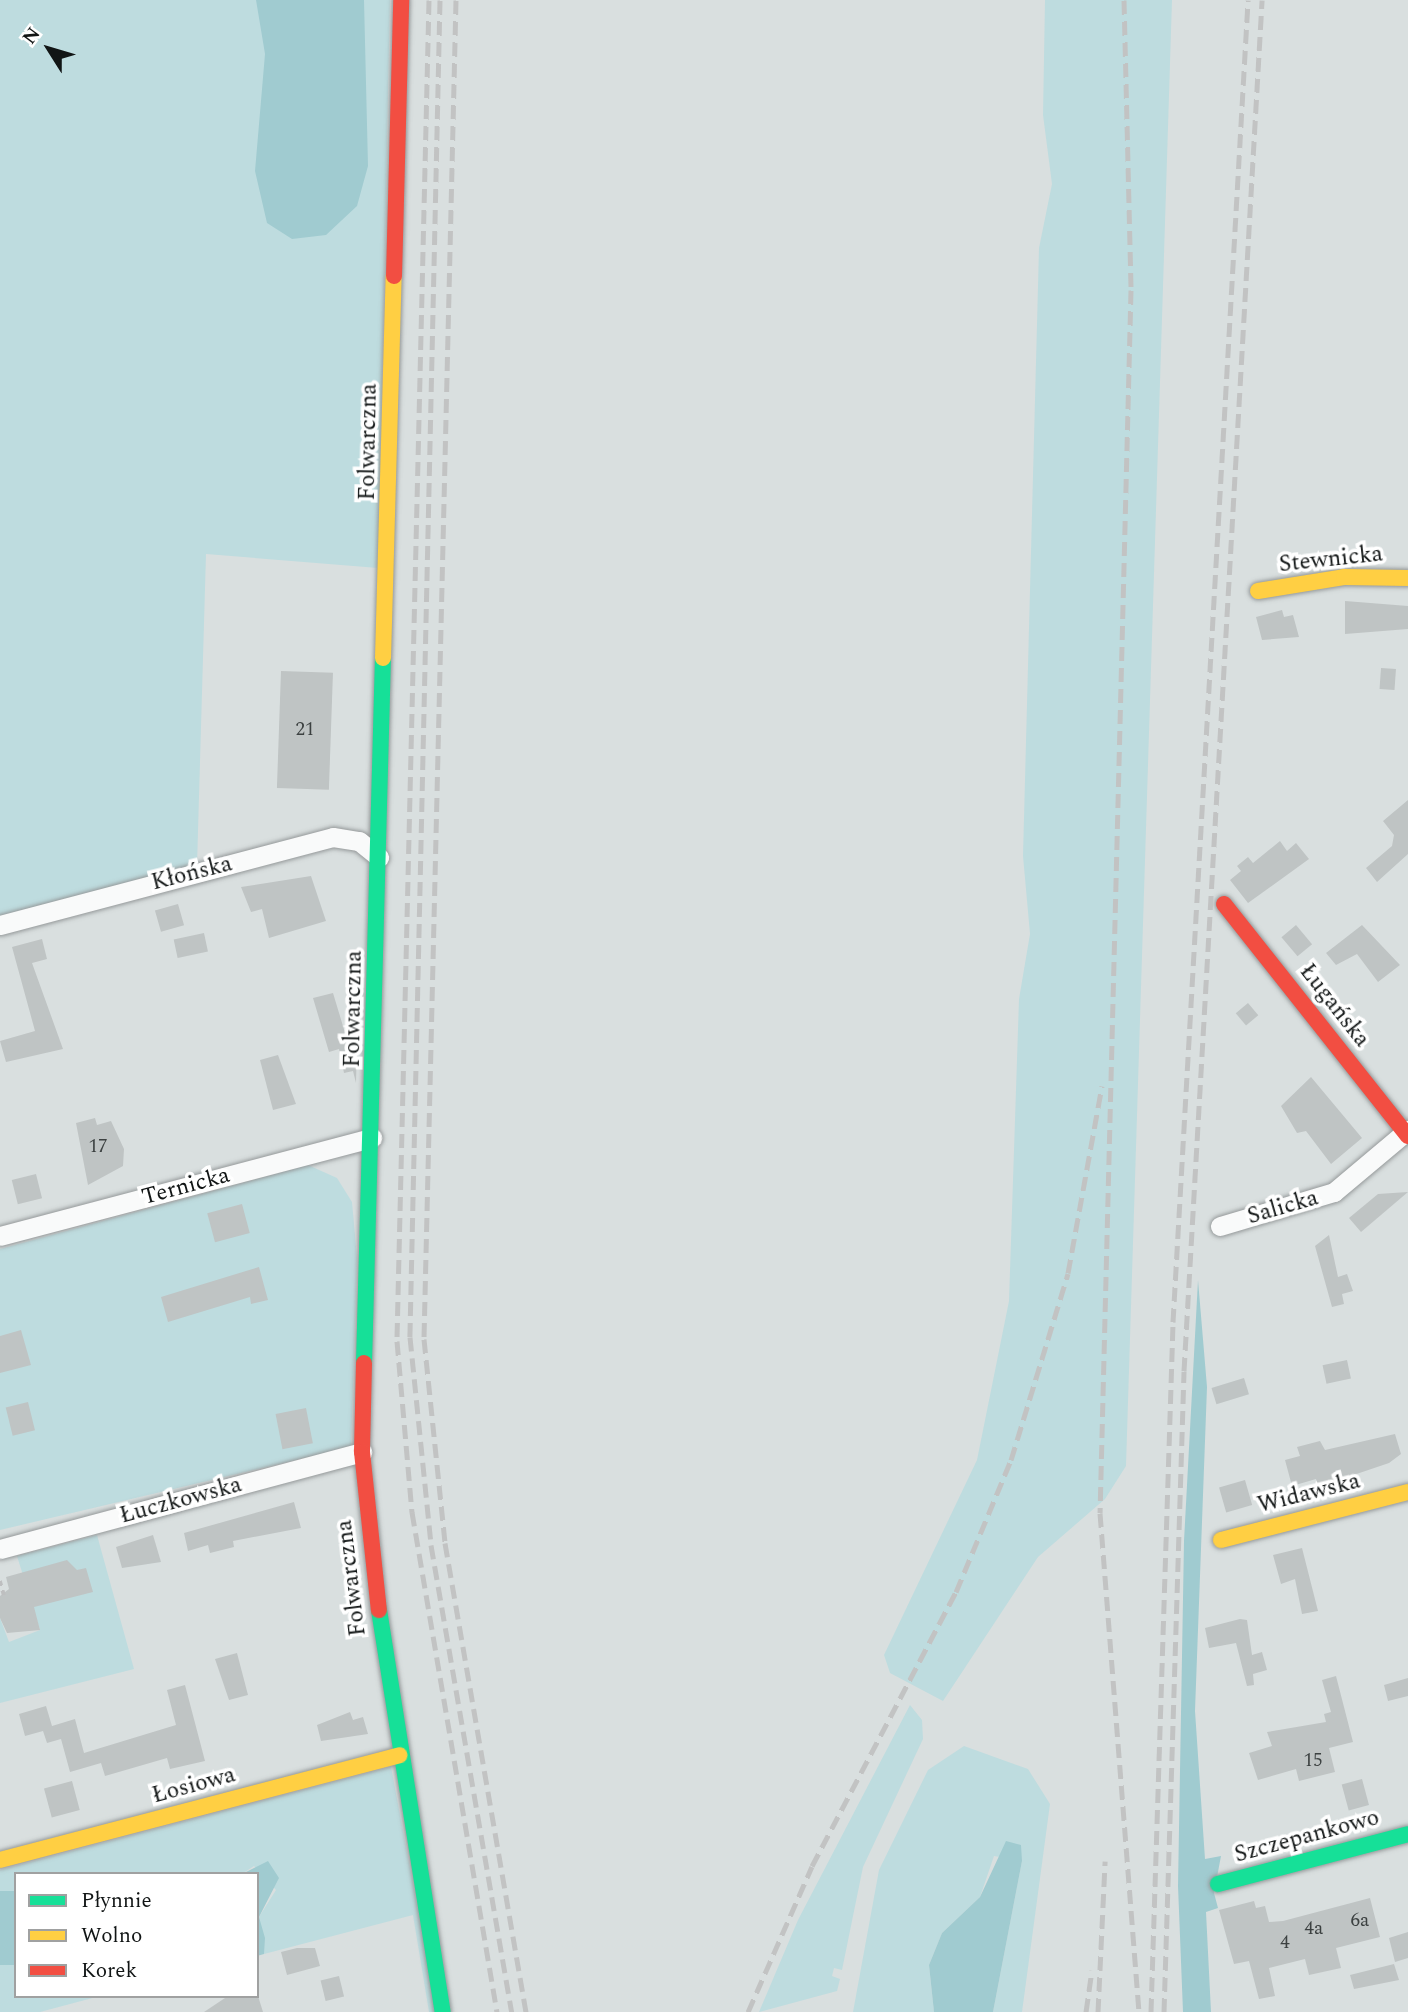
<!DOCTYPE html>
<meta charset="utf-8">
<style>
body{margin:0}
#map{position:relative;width:1408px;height:2012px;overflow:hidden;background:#d9dfdf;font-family:Spectral,serif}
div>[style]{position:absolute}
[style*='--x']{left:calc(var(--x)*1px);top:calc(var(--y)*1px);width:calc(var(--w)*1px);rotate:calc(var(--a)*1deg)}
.green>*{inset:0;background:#bedcdf}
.forest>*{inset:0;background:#a0cbd0;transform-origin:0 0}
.building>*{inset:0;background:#bfc4c4;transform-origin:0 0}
.path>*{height:3.5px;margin-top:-1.75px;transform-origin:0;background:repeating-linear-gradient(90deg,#bebfc0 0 5px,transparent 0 10px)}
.roads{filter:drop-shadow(0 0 2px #95999a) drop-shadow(0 0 2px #95999a)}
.street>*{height:19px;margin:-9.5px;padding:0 9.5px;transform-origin:9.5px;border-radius:9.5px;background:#f9fafa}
.fast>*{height:16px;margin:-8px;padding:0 8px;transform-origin:8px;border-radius:8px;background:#16e098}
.slow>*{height:16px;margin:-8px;padding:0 8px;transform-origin:8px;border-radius:8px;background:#ffcf43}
.jam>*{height:16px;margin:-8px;padding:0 8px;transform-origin:8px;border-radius:8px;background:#f24e42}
.rail>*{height:5px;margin-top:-2.5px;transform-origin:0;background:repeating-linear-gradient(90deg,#c2c3c3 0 14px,transparent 0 21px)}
span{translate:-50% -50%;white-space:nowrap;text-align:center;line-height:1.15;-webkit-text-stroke:7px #fff;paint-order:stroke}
.number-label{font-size:19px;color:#3c4141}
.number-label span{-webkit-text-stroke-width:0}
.street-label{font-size:23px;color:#111515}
.legend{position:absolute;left:14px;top:1872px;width:245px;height:126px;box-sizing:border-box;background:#fff;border:2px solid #a0a1a1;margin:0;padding:9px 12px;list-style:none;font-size:21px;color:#111515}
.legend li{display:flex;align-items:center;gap:14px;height:35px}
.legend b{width:35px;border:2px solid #a0a1a1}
.north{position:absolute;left:14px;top:14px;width:70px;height:70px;-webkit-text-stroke:5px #fff;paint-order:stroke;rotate:307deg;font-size:19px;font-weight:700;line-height:28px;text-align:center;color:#111515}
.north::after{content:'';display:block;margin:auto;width:24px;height:32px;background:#111515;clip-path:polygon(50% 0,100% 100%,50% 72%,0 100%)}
</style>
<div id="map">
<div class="green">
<i style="clip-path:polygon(0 0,390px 0,378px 568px,206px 554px,197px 866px,0 918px)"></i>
<i style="clip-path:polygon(1045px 0,1172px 0,1126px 1466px,1105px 1499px,1038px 1557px,943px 1701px,890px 1673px,884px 1655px,977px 1460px,1009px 1301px,1019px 999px,1030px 934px,1023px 856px,1039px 248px,1052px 184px,1043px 115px)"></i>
<i style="clip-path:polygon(308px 1165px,337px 1178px,352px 1202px,357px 1258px,351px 1447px,0 1530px,0 1249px)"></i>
<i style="clip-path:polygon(97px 1535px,134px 1669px,0 1703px,0 1618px,9px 1642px,40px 1630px,17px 1556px)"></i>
<i style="clip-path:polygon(910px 1705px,922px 1720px,923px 1739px,863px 1867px,842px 1970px,834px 1968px,832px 1976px,840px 1979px,837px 1991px,759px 2012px,798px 1920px)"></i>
<i style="clip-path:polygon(964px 1746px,1028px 1769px,1050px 1804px,1022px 2012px,993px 2012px,1022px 1861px,994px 1856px,980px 1897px,942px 1933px,929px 1965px,934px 2012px,853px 2012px,879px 1870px,928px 1770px)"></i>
<i style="clip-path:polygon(391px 1767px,437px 2012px,429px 2012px,413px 1915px,264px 1954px,259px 1917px,276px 1890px,254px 1866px,242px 1874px,16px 1874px,16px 1996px,100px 1996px,40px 2012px,0 2012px,0 1870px)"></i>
</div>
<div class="forest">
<i style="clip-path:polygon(256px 0,364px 0,368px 166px,357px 206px,326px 235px,292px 239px,267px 223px,255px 171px,265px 54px)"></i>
<i style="clip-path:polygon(1198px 1280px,1207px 1387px,1195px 1711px,1205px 1859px,1221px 1856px,1214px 1893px,1218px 1908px,1206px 1912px,1211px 2012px,1183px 2012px,1178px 1886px,1184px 1541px)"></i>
<i style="clip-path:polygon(1006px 1841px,1021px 1845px,1022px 1861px,993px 2012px,934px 2012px,929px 1965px,942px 1933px,980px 1897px)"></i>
<i style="clip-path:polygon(268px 1861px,279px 1878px,259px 1917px,265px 1938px,264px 1954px,257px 1956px,257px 1874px,242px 1874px)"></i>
<i style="left:0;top:1891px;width:16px;height:74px"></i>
</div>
<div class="building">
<i style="clip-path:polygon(1345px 601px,1408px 606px,1408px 629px,1345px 634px)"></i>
<i style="clip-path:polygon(1282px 610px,1284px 617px,1293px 615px,1299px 637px,1262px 640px,1256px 617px)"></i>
<i style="left:1381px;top:668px;width:15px;height:21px;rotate:4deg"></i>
<i style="left:281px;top:671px;width:52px;height:117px;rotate:2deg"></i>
<i style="clip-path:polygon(1408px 800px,1408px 854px,1377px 882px,1366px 868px,1392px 846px,1394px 835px,1383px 821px)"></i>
<i style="clip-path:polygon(1280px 841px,1287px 851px,1296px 843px,1309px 859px,1248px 903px,1230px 880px,1241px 871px,1237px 866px,1248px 857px,1253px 863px)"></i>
<i style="clip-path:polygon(311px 876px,326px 921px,269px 938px,262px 909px,251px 912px,241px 887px)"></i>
<i style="left:178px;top:904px;width:22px;height:24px;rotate:74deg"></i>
<i style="left:1296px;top:925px;width:25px;height:19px;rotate:50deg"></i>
<i style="clip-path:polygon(1362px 925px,1400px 965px,1378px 982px,1357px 954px,1336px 965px,1326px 953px)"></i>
<i style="left:204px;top:933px;width:19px;height:31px;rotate:78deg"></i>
<i style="clip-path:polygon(42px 939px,47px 959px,32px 963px,63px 1049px,6px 1062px,0 1041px,35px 1031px,12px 947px)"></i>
<i style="clip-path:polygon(333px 993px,349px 1046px,340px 1048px,357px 1044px,356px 1083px,353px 1071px,344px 1073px,339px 1049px,329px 1052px,313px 998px)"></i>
<i style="left:1248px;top:1003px;width:16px;height:16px;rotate:50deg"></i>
<i style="clip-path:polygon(278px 1055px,296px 1104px,273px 1110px,260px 1060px)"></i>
<i style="clip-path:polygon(1311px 1077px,1362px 1138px,1331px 1164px,1306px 1131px,1297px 1133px,1281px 1106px)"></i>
<i style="clip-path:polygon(95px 1118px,97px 1125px,111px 1121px,124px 1149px,123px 1166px,88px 1185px,76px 1123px)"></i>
<i style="left:36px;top:1174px;width:25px;height:25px;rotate:76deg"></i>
<i style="clip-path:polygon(1408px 1192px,1361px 1232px,1349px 1218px,1378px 1194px)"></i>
<i style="left:242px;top:1204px;width:30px;height:36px;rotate:75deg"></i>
<i style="clip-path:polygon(1329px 1235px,1338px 1277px,1347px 1274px,1353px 1291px,1342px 1294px,1344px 1304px,1332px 1307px,1315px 1246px)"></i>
<i style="clip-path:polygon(259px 1267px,268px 1300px,251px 1304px,250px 1297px,168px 1322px,161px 1297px)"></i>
<i style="clip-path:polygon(21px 1330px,31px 1365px,0 1373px,0 1336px)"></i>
<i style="left:1347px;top:1360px;width:19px;height:25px;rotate:78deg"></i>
<i style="left:1244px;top:1378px;width:17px;height:34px;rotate:73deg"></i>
<i style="left:28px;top:1402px;width:29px;height:23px;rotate:76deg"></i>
<i style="left:306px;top:1408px;width:36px;height:31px;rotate:79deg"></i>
<i style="clip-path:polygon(1395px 1434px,1401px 1454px,1389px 1463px,1318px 1487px,1316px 1479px,1292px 1486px,1285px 1460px,1300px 1456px,1297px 1447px,1320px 1441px,1325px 1450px)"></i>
<i style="left:1245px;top:1480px;width:26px;height:27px;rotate:74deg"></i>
<i style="clip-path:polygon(294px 1502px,301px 1528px,233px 1541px,234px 1547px,210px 1553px,208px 1545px,188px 1551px,184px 1533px)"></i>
<i style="clip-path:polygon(153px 1535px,161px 1562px,122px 1568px,116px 1547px)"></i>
<i style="clip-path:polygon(1302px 1548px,1318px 1611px,1302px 1614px,1295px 1579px,1281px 1584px,1273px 1555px)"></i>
<i style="clip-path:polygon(67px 1560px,77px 1570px,86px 1568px,93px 1592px,34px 1607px,40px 1630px,7px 1633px,0 1618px,0 1596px,9px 1589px,6px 1577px)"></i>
<i style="clip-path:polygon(1240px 1619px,1247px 1620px,1252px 1655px,1262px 1652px,1267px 1670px,1253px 1674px,1254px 1685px,1247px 1686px,1236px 1643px,1209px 1648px,1205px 1628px)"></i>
<i style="clip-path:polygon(237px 1653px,248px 1695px,229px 1700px,215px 1659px)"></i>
<i style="clip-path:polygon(1336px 1676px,1353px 1742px,1329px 1748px,1335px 1772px,1299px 1781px,1296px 1769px,1258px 1780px,1249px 1753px,1272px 1746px,1267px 1732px,1326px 1722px,1324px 1714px,1331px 1712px,1322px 1680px)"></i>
<i style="clip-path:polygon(1408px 1678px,1408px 1696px,1388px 1701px,1384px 1685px)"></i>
<i style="clip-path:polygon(185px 1685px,205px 1761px,170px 1769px,167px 1758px,105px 1776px,101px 1763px,70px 1772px,61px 1739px,47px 1743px,43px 1731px,25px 1736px,19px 1714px,46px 1706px,52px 1726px,75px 1719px,84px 1753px,176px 1725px,167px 1690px)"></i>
<i style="clip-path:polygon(350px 1712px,353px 1720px,363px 1717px,368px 1734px,321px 1741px,317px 1725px)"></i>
<i style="left:1362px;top:1779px;width:27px;height:21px;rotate:75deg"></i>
<i style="left:72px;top:1781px;width:30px;height:29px;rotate:75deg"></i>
<i style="clip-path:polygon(1370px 1898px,1380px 1937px,1336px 1948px,1341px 1968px,1309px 1975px,1305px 1959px,1269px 1968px,1275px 1996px,1259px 1999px,1249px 1961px,1234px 1964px,1219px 1910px,1254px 1901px,1256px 1908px,1265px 1906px,1269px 1922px,1283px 1921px)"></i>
<i style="clip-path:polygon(1408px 1932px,1408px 1958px,1395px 1962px,1389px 1938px)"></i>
<i style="clip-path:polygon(297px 1948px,315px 1948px,320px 1966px,287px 1975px,281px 1952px)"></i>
<i style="clip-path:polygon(1394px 1964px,1399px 1980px,1354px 1989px,1350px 1975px)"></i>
<i style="left:339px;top:1976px;width:21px;height:19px;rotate:76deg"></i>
<i style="clip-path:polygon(228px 1996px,258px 1996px,263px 2012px,204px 2012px)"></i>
</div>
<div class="path">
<i style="--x:0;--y:1581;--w:15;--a:74"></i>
</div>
<div class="roads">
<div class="street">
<i style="--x:0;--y:925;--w:344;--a:-14.8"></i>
<i style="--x:333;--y:837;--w:26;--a:9"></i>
<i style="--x:359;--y:841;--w:26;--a:39"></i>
<i style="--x:1220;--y:1226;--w:119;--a:-16.6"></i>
<i style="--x:1334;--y:1192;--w:97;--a:-40"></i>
<i style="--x:0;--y:1236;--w:385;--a:-14.8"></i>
<i style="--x:0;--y:1549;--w:375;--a:-15"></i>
</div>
<div class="fast">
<i style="--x:364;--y:1363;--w:705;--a:-88.46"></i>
<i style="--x:379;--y:1610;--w:407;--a:81"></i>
<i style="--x:1218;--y:1884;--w:196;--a:-14.7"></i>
</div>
<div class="slow">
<i style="--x:1258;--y:591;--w:87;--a:-9.2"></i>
<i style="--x:1344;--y:577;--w:64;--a:0.9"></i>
<i style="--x:383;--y:658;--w:382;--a:-88.4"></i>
<i style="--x:1221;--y:1540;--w:193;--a:-14.4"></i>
<i style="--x:0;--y:1860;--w:413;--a:-14.7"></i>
</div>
<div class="jam">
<i style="--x:394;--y:276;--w:276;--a:-88.5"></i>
<i style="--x:1224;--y:904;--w:296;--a:51.6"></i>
<i style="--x:364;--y:1363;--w:89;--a:91.3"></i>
<i style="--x:362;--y:1452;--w:159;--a:83.9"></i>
</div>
</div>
<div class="rail">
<i style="--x:429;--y:0;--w:1341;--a:91.37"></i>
<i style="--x:397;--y:1341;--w:172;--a:85"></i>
<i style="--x:412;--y:1512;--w:507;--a:80.35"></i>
<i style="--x:440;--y:0;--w:1337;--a:91.29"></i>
<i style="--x:410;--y:1337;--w:209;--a:84.2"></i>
<i style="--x:431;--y:1545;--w:474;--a:80.2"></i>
<i style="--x:456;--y:0;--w:1339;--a:91.37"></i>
<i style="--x:424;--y:1339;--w:205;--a:84.1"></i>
<i style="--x:445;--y:1543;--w:476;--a:80.2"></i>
<i style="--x:1124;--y:0;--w:290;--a:88.6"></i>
<i style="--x:1131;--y:290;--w:1223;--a:91.45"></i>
<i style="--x:1100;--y:1513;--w:501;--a:85.53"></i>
<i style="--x:748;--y:2012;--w:159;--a:-66.3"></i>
<i style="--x:812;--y:1866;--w:310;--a:-62.3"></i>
<i style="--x:956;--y:1592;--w:143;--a:-67.4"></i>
<i style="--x:1011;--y:1460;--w:195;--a:-73"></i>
<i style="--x:1068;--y:1273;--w:190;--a:-79.7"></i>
<i style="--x:1086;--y:2012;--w:42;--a:-81.9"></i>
<i style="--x:1098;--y:2012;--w:151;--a:-87.3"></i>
<i style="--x:1151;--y:2012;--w:690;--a:-88.17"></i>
<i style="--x:1173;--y:1322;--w:1324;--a:-86.75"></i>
<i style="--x:1164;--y:2012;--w:641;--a:-88.21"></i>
<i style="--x:1184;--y:1371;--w:1373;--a:-86.74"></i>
</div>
<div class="number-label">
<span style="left:305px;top:730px">21</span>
<span style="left:98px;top:1147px">17</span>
<span style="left:1313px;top:1761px">15</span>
<span style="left:1360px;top:1921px">6a</span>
<span style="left:1314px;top:1929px">4a</span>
<span style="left:1285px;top:1943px">4</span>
</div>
<div class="street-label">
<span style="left:369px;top:442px;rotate:-89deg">Folwarczna</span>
<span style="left:1331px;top:560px;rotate:-6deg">Stewnicka</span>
<span style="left:192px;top:874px;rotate:-14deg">Kłońska</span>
<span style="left:1334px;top:1006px;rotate:52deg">Ługańska</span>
<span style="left:354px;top:1009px;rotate:-89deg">Folwarczna</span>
<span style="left:186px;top:1187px;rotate:-15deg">Ternicka</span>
<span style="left:1283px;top:1208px;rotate:-16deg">Salicka</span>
<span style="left:1309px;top:1494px;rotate:-14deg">Widawska</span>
<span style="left:181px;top:1501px;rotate:-15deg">Łuczkowska</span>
<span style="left:352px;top:1578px;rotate:-97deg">Folwarczna</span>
<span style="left:194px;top:1786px;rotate:-15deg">Łosiowa</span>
<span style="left:1307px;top:1837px;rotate:-15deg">Szczepankowo</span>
</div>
<ul class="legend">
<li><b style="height:9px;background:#16e098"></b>Płynnie</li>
<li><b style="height:9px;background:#ffcf43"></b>Wolno</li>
<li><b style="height:9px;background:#f24e42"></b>Korek</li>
</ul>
<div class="north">N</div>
</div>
